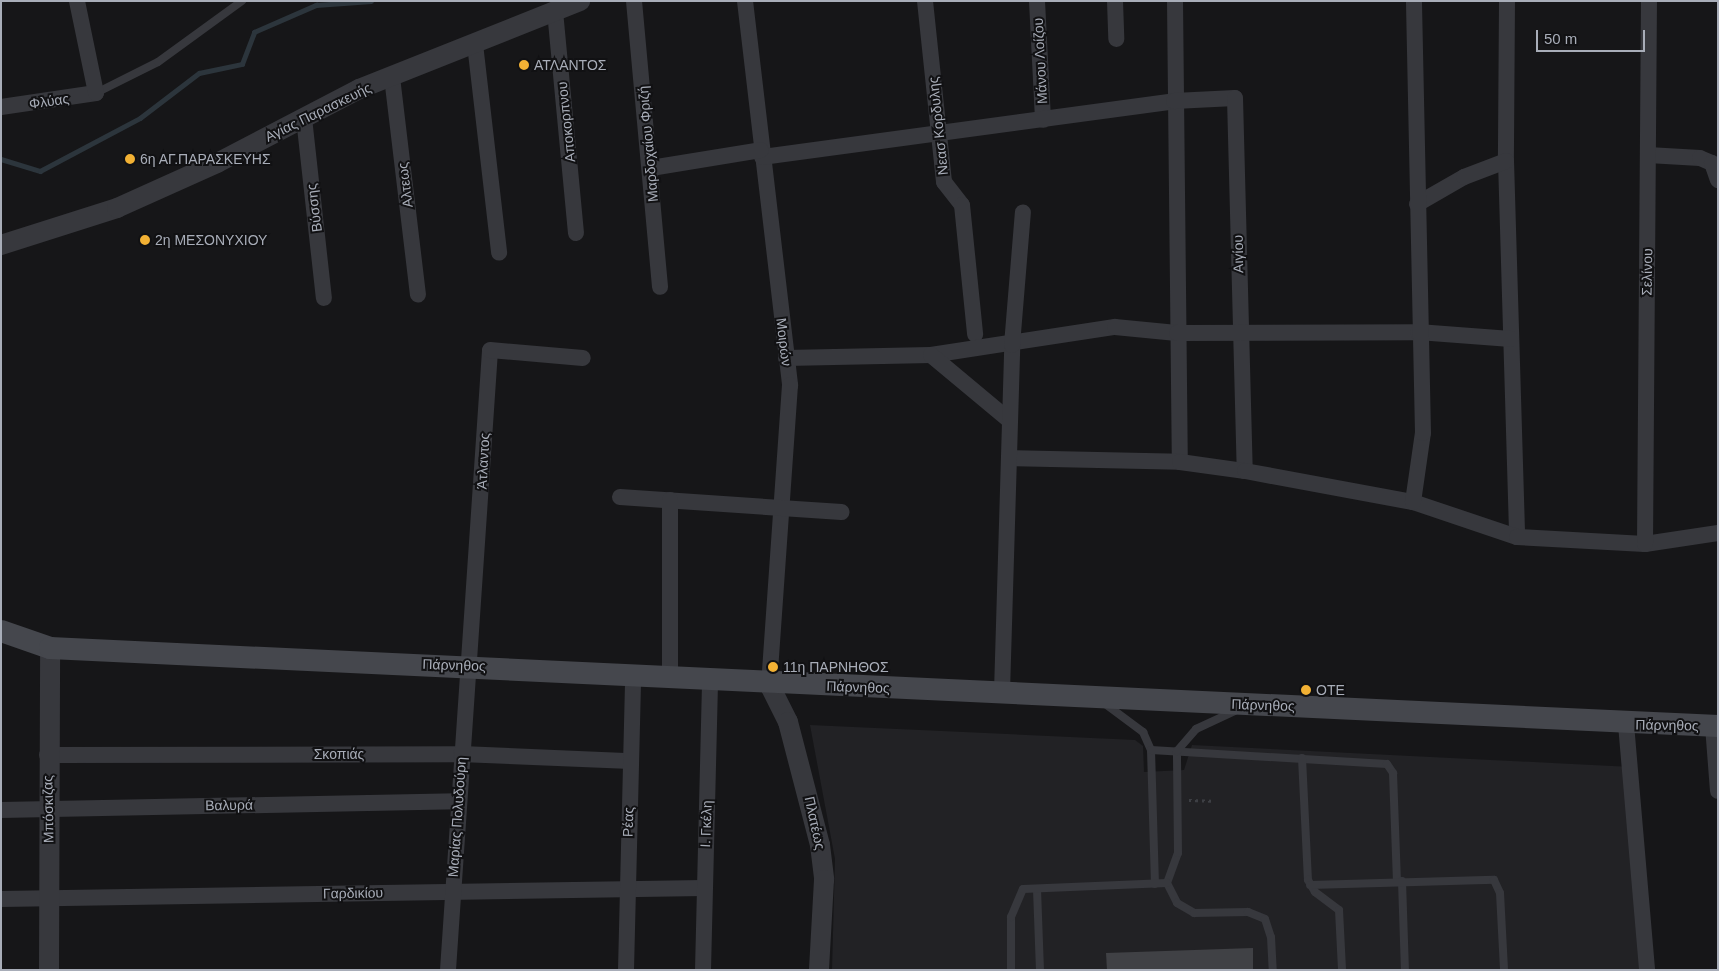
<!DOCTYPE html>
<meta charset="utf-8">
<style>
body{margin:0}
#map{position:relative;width:1719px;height:971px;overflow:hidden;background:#161618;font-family:Arial,sans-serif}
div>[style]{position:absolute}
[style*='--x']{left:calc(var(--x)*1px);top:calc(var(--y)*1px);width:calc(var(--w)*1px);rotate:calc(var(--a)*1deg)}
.built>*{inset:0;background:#222225}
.stream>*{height:4.5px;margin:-2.25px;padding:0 2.25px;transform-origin:2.25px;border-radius:2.25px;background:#2c353c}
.building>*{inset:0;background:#404145}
.path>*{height:2.5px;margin-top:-1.25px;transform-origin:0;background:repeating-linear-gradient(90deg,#3d3f44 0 2.5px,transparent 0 6.5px)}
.service>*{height:8px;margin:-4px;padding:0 4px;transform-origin:4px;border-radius:4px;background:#37383d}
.minor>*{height:16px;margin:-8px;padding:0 8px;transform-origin:8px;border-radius:8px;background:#37383d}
.tertiary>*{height:20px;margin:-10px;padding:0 10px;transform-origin:10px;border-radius:10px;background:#37383d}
.secondary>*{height:22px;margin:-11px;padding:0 11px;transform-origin:11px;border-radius:11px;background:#45474d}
.dots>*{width:14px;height:14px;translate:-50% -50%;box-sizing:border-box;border:2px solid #111113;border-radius:50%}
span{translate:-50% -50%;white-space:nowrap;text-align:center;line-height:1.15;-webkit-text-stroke:4px #111113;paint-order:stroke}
.street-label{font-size:14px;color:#a8adb8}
.poi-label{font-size:14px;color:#a8adb8}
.left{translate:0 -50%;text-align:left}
.frame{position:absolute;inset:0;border:2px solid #a8adb8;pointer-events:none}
.scale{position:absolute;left:1536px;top:30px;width:109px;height:22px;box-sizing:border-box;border:2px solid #a8adb8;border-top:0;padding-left:6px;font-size:15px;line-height:18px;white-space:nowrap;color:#a8adb8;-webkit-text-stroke:4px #111113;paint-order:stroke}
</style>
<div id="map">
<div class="built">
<i style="clip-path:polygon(810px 725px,1135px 740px,1143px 746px,1144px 772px,1184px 770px,1192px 745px,1632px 767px,1643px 970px,832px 970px,835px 859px)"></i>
</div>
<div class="stream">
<i style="--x:1;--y:159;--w:41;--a:17.1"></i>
<i style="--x:40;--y:171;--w:113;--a:-27.9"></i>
<i style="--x:140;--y:118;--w:74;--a:-37.3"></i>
<i style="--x:199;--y:73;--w:44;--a:-11.8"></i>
<i style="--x:242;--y:64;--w:34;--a:-69"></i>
<i style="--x:254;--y:32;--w:68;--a:-23.5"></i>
<i style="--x:316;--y:5;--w:55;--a:-4.2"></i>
</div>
<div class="building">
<i style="clip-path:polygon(1253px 948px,1253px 970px,1107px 970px,1106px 953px)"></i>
</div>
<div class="path">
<i style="--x:1189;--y:800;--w:23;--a:2"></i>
</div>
<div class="service">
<i style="--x:96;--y:93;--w:69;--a:-26.6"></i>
<i style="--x:158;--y:62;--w:104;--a:-36"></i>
<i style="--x:1104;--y:703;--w:49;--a:36.6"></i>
<i style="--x:1143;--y:732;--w:20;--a:66"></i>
<i style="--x:1151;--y:750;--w:134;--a:88.3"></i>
<i style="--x:1151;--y:750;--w:236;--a:3.4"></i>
<i style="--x:1387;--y:764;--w:11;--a:56"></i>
<i style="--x:1393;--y:773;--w:108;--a:87.9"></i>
<i style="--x:1302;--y:758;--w:122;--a:87.2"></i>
<i style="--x:1308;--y:880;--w:14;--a:60"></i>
<i style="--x:1315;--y:892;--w:30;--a:37"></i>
<i style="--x:1339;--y:910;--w:60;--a:87.1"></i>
<i style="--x:1402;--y:881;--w:89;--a:88.1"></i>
<i style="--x:1167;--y:883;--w:32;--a:-70"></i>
<i style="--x:1178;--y:853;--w:102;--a:-90.6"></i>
<i style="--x:1177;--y:751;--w:29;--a:-49"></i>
<i style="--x:1196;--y:729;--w:43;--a:-24.8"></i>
<i style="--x:1167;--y:883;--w:22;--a:63"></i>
<i style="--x:1177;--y:903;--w:20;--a:30"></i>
<i style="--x:1194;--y:913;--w:54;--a:-1.1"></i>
<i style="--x:1248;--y:912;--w:18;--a:22"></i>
<i style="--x:1265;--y:919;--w:19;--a:72"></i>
<i style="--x:1271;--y:937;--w:33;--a:87"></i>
<i style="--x:1310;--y:885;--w:184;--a:-1.6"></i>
<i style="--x:1494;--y:880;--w:14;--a:65"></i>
<i style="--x:1500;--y:893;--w:77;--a:87"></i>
<i style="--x:1037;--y:889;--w:81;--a:87.9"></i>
<i style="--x:1011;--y:970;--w:53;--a:-90"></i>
<i style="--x:1011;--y:917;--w:30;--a:-67"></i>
<i style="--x:1023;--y:889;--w:144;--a:-2.4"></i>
</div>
<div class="minor">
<i style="--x:634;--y:1;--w:287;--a:84.8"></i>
<i style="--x:745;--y:1;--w:387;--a:83.3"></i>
<i style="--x:790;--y:385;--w:300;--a:94"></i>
<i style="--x:925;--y:1;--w:182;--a:84"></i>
<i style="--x:944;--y:182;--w:29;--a:52"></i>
<i style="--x:962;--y:205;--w:130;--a:84.2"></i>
<i style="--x:1037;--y:1;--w:119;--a:87.1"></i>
<i style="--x:1115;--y:1;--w:38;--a:88"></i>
<i style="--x:1175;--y:1;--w:461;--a:89.4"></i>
<i style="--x:1507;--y:1;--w:160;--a:90.4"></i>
<i style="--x:1506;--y:161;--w:376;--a:88.3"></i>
<i style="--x:555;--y:11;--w:223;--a:84.6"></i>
<i style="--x:475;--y:44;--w:210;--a:83.4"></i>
<i style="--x:392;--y:77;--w:219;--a:83.2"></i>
<i style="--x:1;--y:107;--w:96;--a:-8.4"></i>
<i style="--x:96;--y:93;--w:94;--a:-101.7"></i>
<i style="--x:304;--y:118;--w:181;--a:83.7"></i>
<i style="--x:1648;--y:155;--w:52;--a:3.3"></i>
<i style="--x:1700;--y:158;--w:13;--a:23"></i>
<i style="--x:1712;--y:163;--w:18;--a:71"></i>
<i style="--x:762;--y:157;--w:416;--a:-7.7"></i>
<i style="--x:1174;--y:101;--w:61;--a:-2.8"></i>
<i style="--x:1235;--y:98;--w:373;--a:88.5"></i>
<i style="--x:651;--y:168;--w:111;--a:-9.3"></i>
<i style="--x:1417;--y:204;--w:54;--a:-29.9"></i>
<i style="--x:1464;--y:177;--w:45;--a:-20.9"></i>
<i style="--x:931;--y:355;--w:186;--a:-8.7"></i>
<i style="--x:1115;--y:327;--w:62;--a:5.5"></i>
<i style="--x:1177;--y:333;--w:241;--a:-0.2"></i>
<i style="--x:1418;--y:332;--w:93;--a:4.3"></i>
<i style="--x:786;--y:358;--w:145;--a:-1.2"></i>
<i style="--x:931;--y:355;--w:102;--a:39.8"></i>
<i style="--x:1010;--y:458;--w:170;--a:1.3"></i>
<i style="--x:1180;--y:462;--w:66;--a:7.9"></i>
<i style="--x:1245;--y:471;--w:171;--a:10.5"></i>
<i style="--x:1413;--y:502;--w:110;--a:18.6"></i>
<i style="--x:1517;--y:537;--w:128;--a:3.1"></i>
<i style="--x:1645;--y:544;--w:74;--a:-8.6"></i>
<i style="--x:620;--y:497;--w:222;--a:3.9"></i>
<i style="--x:670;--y:500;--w:175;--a:90"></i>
<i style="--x:1413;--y:502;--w:70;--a:-81.8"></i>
<i style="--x:1423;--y:433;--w:432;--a:-91.2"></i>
<i style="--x:1645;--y:544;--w:543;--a:-89.58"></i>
<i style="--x:1002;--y:692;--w:347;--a:-88.3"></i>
<i style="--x:1012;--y:345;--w:133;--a:-85.3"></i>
<i style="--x:1626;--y:724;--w:247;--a:85.1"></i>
<i style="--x:1713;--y:726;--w:65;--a:85.6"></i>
<i style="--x:47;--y:755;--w:414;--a:-0.1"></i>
<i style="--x:461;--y:754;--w:170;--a:2.4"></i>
<i style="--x:1;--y:810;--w:456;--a:-1.1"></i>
<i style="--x:1;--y:899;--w:703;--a:-0.9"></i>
<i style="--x:448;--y:970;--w:621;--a:-86.12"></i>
<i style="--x:490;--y:350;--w:93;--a:4.9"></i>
<i style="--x:626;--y:970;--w:296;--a:-88.6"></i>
<i style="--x:703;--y:970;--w:292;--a:-88.6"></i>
</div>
<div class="tertiary">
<i style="--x:1;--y:245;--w:122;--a:-17.7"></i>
<i style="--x:117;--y:208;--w:110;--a:-24.2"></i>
<i style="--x:217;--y:163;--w:160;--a:-27.5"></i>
<i style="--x:359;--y:89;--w:238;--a:-21.7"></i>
<i style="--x:769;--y:684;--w:42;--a:63.4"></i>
<i style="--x:788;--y:722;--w:127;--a:75.4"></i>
<i style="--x:820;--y:845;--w:35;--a:83"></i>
<i style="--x:824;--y:880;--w:90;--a:93.2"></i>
<i style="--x:49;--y:970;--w:322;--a:-89.8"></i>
</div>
<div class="secondary">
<i style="--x:1;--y:631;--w:52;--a:19.1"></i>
<i style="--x:50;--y:648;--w:1670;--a:2.68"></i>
</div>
<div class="dots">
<i style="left:524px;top:65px;background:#f2b134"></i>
<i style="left:130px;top:159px;background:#f2b134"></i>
<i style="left:145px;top:240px;background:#f2b134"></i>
<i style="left:773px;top:667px;background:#f2b134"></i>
<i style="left:1306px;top:690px;background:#f2b134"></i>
</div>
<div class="street-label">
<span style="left:1040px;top:61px;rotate:-93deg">Μάνου Λοίζου</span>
<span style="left:49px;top:101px;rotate:-8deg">Φλύας</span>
<span style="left:318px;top:112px;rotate:-26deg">Αγίας Παρασκευής</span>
<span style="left:566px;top:122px;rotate:-96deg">Αποκορπνου</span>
<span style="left:938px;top:126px;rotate:-96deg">Νεασ Κορδυλης</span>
<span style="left:648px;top:144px;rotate:-95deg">Μαρδοχαίου Φριζή</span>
<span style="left:405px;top:185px;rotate:-97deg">Αλτεως</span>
<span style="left:314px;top:208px;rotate:-97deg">Βύσσης</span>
<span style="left:1238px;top:254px;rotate:-91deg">Αιγίου</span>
<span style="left:1647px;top:272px;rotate:-89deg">Σελίνου</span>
<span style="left:784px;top:342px;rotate:83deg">Μοιρών</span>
<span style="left:483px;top:461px;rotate:-87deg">Άτλαντος</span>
<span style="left:454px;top:665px;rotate:2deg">Πάρνηθος</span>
<span style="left:858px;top:687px;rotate:2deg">Πάρνηθος</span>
<span style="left:1263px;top:705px;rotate:2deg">Πάρνηθος</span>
<span style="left:1667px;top:725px;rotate:1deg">Πάρνηθος</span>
<span style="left:339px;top:754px">Σκοπιάς</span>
<span style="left:229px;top:805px;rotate:-1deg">Βαλυρά</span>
<span style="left:48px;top:809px;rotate:-91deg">Μπόσκιζας</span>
<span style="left:457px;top:817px;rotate:-86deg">Μαρίας Πολυδούρη</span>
<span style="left:628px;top:822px;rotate:-88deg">Ρέας</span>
<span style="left:815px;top:823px;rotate:78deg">Πλατέως</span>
<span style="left:706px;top:824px;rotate:-88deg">Ι. Γκέλη</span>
<span style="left:353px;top:893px;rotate:-1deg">Γαρδικίου</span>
</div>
<div class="poi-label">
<span class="left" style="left:534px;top:65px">ΑΤΛΑΝΤΟΣ</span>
<span class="left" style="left:140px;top:159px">6η ΑΓ.ΠΑΡΑΣΚΕΥΗΣ</span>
<span class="left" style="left:155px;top:240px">2η ΜΕΣΟΝΥΧΙΟΥ</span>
<span class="left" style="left:783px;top:667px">11η ΠΑΡΝΗΘΟΣ</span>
<span class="left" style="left:1316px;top:690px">ΟΤΕ</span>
</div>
<div class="frame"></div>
<div class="scale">50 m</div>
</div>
